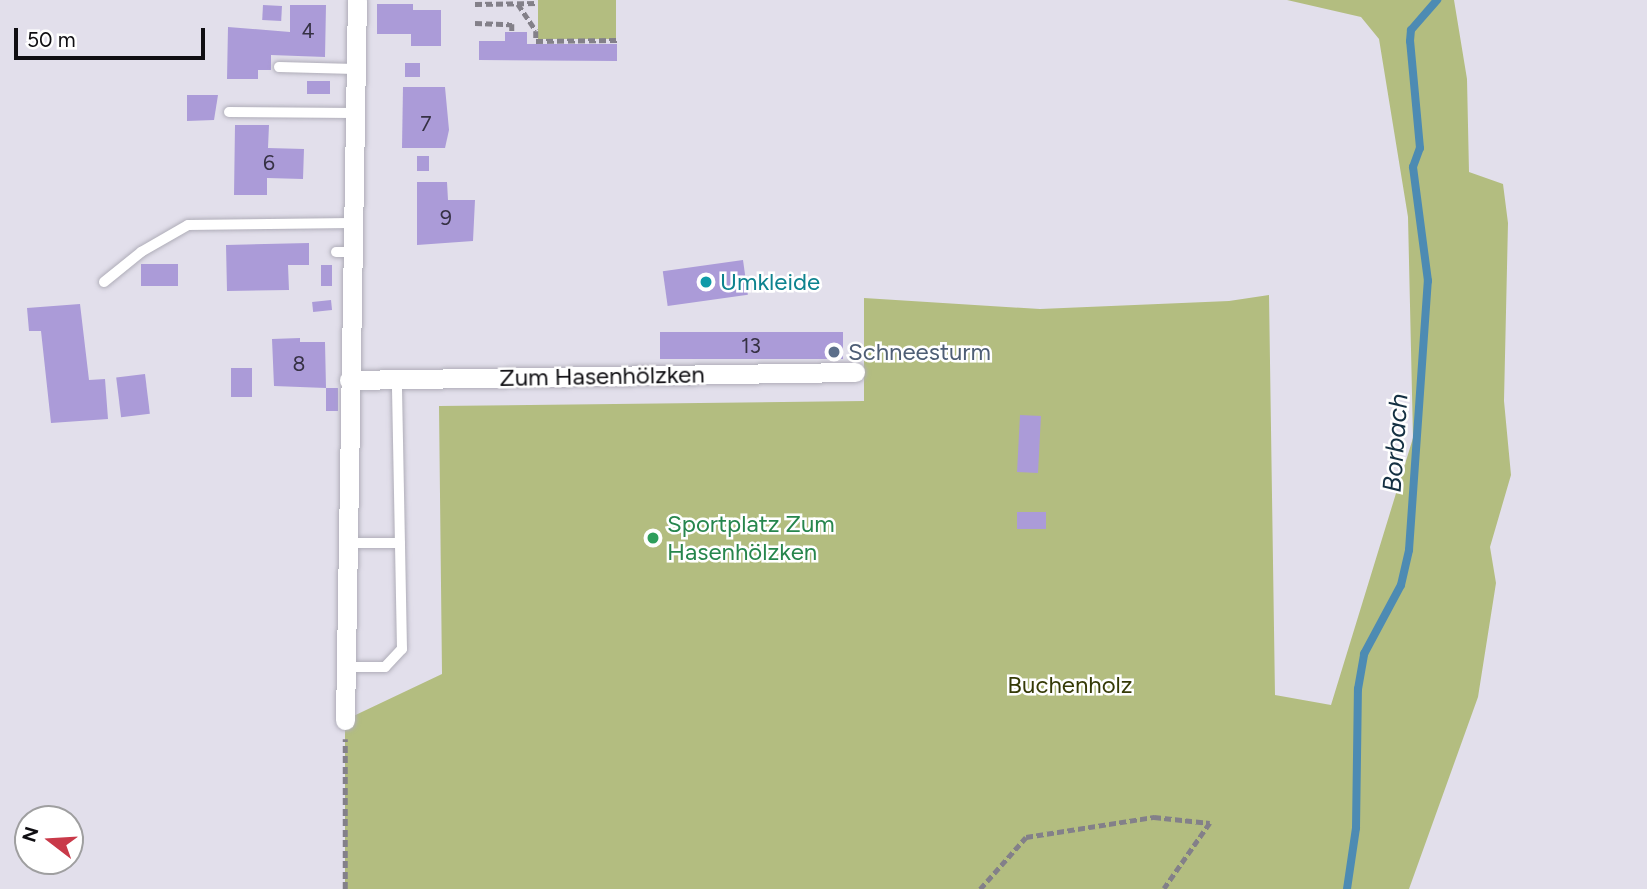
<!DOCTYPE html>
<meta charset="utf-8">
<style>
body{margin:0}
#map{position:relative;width:1647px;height:889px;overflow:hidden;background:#e2dfeb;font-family:Figtree,sans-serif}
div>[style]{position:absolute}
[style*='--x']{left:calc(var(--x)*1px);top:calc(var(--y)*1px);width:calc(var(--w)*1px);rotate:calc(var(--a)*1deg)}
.green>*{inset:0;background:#b3bd80;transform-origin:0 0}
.stream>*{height:8px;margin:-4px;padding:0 4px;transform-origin:4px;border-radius:4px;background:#4d8bb3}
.building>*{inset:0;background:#ab9bd8;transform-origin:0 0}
.path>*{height:4.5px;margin-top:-2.25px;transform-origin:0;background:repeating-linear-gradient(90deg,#838089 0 7px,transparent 0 10.5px)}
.roads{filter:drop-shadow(0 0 2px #afadb8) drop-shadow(0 0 2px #afadb8)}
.service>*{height:10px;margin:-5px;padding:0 5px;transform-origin:5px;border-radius:5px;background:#fff}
.minor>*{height:19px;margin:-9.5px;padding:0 9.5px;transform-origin:9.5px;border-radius:9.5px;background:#fff}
.dots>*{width:19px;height:19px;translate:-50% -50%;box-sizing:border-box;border:4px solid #fff;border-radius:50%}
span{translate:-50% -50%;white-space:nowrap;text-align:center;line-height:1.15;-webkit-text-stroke:5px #fff;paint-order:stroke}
.number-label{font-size:21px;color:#363144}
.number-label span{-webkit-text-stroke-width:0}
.culture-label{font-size:24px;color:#0d838f}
.left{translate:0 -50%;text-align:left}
.service-label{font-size:24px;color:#4e5e75}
.street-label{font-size:24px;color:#0f0e12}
.leisure-label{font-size:24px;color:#27864d}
.park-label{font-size:24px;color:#353a06}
.water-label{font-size:26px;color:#143042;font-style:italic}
.north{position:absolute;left:14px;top:805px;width:70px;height:70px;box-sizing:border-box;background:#fff;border:2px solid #9f9fa0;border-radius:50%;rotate:287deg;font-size:19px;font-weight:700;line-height:28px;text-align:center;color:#0f0e12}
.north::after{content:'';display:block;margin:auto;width:24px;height:32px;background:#c93949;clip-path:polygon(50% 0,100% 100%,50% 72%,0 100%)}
.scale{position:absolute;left:14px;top:28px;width:191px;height:32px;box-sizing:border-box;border:4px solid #0f0e12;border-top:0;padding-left:9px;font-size:21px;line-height:24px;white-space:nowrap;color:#0f0e12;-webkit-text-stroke:5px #fff;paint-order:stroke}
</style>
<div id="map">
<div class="green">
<i style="left:538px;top:0;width:78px;height:39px"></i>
<i style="clip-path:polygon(1287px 0,1454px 0,1467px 79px,1469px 172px,1503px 184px,1508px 223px,1504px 401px,1511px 475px,1490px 547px,1496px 583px,1478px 697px,1409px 889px,345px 889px,345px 720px,442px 674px,439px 406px,864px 401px,864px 298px,1040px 309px,1229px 301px,1269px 295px,1275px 695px,1331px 705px,1413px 438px,1408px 217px,1379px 39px,1361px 17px)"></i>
</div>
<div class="stream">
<i style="--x:1347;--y:889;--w:62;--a:-81.6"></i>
<i style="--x:1356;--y:828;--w:139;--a:-89.2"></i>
<i style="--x:1358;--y:689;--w:36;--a:-80"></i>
<i style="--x:1364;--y:654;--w:78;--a:-61.8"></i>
<i style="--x:1401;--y:585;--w:36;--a:-77"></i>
<i style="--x:1409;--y:550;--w:270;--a:-86"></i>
<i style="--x:1428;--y:281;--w:115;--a:-97.5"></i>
<i style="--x:1413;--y:167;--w:20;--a:-70"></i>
<i style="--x:1420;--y:148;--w:107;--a:-95.3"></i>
<i style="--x:1410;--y:41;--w:11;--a:-85"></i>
<i style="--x:1411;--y:30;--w:40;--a:-49"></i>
</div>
<div class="building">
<i style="clip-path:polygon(377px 4px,413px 4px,413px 10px,441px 10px,441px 46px,411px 46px,411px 34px,377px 34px)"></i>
<i style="left:263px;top:5px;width:19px;height:15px;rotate:3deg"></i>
<i style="clip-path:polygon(290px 5px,326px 5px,325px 57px,271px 55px,271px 70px,258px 70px,258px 79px,227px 79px,228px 27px,290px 32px)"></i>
<i style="clip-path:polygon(505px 32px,527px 32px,527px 44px,617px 44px,617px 61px,479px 60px,479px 41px,505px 41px)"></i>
<i style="left:405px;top:63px;width:15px;height:14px"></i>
<i style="left:307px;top:81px;width:23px;height:13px"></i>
<i style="clip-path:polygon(403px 87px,445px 87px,449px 130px,445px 148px,402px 148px)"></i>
<i style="clip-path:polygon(187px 95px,218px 95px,214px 120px,187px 121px)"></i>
<i style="clip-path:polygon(235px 125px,269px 125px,268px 148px,304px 149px,303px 179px,267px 178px,267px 195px,234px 195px)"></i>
<i style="left:417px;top:156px;width:12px;height:15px"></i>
<i style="clip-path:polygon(417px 182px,447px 182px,448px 200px,475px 200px,473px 241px,417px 245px)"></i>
<i style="clip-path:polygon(309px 243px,309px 265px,288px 265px,289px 290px,227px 291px,226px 245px)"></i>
<i style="left:743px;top:260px;width:35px;height:81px;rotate:82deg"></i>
<i style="left:141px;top:264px;width:37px;height:22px"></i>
<i style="left:321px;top:265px;width:11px;height:21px"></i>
<i style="left:331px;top:300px;width:10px;height:19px;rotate:84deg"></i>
<i style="clip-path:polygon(80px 304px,89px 380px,105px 379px,108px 419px,51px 423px,41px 331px,29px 331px,27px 308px)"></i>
<i style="left:660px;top:332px;width:183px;height:27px"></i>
<i style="clip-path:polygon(300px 338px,300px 342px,325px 342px,326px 388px,274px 386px,272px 339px)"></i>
<i style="left:231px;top:368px;width:21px;height:29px"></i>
<i style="left:145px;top:374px;width:40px;height:29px;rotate:83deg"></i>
<i style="left:326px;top:388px;width:12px;height:23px"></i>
<i style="left:1020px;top:415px;width:21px;height:57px;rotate:3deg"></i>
<i style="left:1017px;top:512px;width:29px;height:17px"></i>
</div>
<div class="path">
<i style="--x:475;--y:4;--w:63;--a:-0.9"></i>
<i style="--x:518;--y:4;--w:32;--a:56"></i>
<i style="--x:536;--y:31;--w:10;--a:90"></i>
<i style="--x:536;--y:41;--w:81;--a:-0.7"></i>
<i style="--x:475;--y:23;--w:37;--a:2"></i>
<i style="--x:512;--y:24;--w:8;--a:90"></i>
<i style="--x:345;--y:889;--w:150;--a:-90"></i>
<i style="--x:980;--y:889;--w:69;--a:-48.5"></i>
<i style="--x:1026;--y:837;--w:130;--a:-8.9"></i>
<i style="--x:1154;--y:817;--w:56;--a:6.1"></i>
<i style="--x:1210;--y:823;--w:80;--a:124.9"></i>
</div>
<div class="roads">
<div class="service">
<i style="--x:279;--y:67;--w:76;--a:1.5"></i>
<i style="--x:229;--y:112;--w:124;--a:0.5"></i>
<i style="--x:336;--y:252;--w:13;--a:0"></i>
<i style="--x:104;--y:282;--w:48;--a:-39"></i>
<i style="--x:141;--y:252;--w:54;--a:-29.9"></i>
<i style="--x:188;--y:225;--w:162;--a:-0.7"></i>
<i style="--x:345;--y:543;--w:55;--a:0"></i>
<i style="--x:345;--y:667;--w:40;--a:0"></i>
<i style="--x:385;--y:667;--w:25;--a:-47"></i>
<i style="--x:402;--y:649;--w:270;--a:-91.1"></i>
</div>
<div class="minor">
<i style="--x:349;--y:380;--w:506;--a:-0.91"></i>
<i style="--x:345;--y:720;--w:720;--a:-89.05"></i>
</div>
</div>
<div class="dots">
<i style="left:706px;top:282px;background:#0f9aa8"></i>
<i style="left:834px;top:352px;background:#5c6f8a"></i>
<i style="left:653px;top:538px;background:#2e9e5b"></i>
</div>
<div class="number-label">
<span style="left:308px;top:31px">4</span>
<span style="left:426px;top:124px">7</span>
<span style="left:269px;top:163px">6</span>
<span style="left:446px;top:218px">9</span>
<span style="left:751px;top:346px">13</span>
<span style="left:299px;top:364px">8</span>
</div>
<div class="culture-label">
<span class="left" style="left:720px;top:282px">Umkleide</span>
</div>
<div class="service-label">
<span class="left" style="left:848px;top:352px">Schneesturm</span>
</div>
<div class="street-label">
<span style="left:602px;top:376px;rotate:-1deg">Zum Hasenhölzken</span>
</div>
<div class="leisure-label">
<span class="left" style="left:667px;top:538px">Sportplatz Zum<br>Hasenhölzken</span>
</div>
<div class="park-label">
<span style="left:1070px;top:685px">Buchenholz</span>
</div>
<div class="water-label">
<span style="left:1396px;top:443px;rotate:-86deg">Borbach</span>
</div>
<div class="north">N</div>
<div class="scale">50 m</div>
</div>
